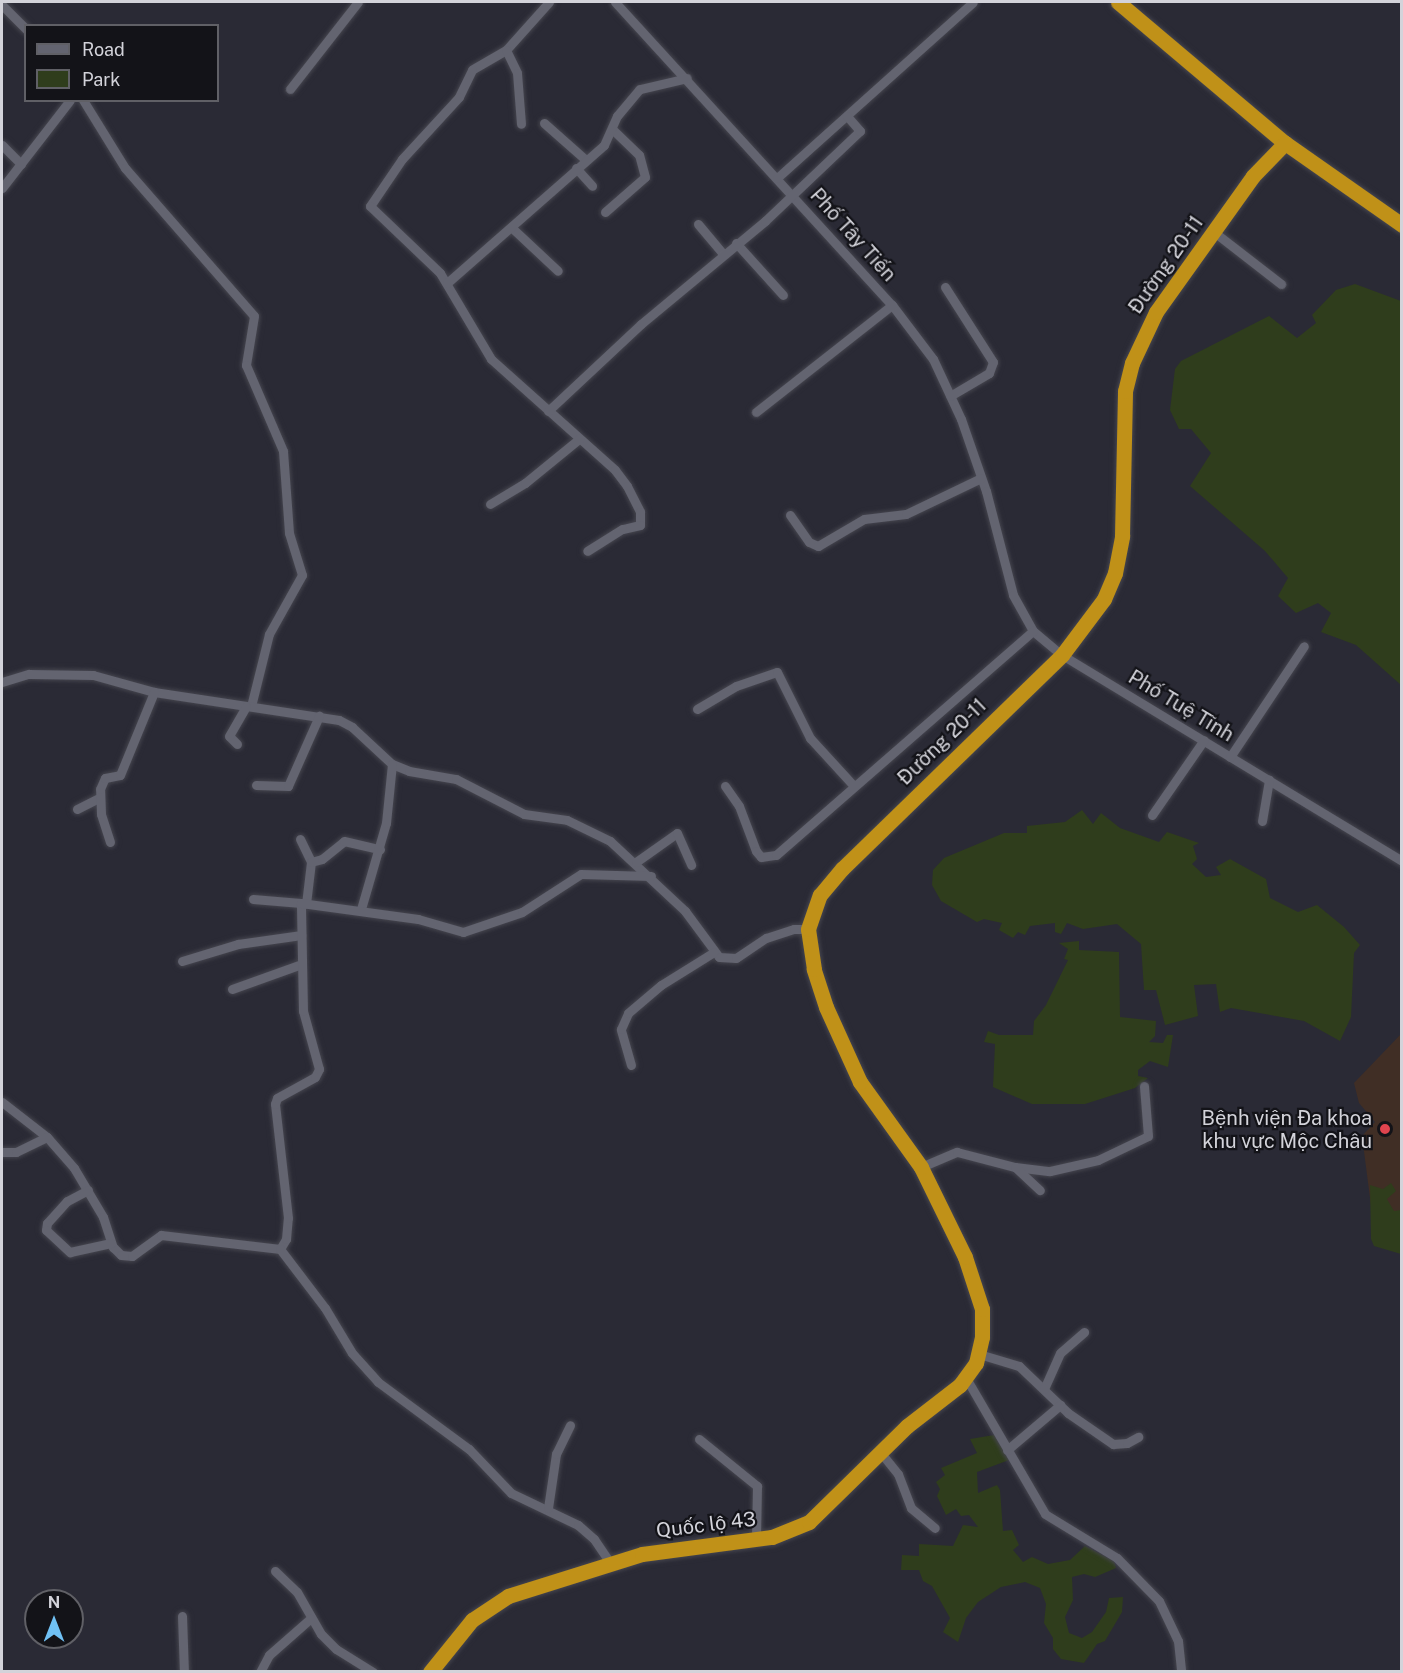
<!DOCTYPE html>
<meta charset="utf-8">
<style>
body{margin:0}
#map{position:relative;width:1403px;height:1673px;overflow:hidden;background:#2a2a35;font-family:"Public Sans",sans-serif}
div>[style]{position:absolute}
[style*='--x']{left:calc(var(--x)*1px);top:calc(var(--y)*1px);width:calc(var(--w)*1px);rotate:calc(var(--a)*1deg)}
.medical>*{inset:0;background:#402e25}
.green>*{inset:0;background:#2f3d1c}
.roads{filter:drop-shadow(0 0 2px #45454e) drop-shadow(0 0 2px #45454e)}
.minor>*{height:9px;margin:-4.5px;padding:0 4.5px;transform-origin:4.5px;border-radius:4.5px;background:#636470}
.trunk>*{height:15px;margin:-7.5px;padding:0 7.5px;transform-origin:7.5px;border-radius:7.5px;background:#c09118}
.dots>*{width:16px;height:16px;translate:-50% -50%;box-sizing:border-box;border:3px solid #131318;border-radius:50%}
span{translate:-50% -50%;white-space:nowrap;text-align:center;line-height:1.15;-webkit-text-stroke:4.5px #131318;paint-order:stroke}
.street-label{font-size:20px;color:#d3d3da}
.poi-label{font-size:20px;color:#d3d3da}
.right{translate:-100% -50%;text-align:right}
.frame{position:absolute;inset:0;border:3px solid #d3d3da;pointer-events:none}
.legend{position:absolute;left:24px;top:24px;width:195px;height:78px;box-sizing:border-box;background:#131318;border:2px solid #606066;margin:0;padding:8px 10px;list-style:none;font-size:18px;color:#d3d3da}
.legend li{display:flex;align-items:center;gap:12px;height:30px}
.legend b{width:30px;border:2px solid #606066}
.north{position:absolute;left:24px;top:1589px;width:60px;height:60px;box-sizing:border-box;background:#131318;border:2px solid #606066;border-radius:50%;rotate:0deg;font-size:16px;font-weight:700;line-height:24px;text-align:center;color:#d3d3da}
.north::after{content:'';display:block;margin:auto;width:21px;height:27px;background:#70c1f4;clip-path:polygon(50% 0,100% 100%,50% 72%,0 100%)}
</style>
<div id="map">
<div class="medical">
<i style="clip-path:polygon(1401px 1034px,1401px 1237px,1373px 1221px,1362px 1136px,1375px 1122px,1359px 1103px,1354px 1083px)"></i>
</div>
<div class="green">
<i style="clip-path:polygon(1355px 284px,1401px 301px,1401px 685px,1356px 645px,1321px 632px,1331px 613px,1318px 603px,1296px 613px,1278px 596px,1288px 578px,1265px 551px,1190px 486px,1211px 453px,1191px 429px,1179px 429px,1170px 410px,1175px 369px,1181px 361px,1269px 316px,1297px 338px,1316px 323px,1312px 315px,1336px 290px)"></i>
<i style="clip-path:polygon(1082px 810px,1093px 824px,1101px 813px,1120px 828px,1159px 842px,1167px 832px,1199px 843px,1193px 846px,1197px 859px,1192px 864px,1206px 877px,1221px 875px,1216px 867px,1230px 859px,1266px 879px,1270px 898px,1298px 912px,1317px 905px,1344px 927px,1360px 945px,1354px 953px,1351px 1017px,1340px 1041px,1304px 1021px,1231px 1008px,1220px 1012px,1216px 984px,1194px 985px,1198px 1016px,1165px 1025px,1156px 990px,1144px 990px,1141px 944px,1117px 924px,1083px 929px,1067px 923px,1061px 934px,1055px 932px,1055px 923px,1030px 926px,1025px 935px,1018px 932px,1013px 938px,999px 930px,1002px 923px,984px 919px,977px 922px,941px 901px,932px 885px,933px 870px,944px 858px,1004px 833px,1027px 833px,1027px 826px,1065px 822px)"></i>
<i style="clip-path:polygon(1079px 941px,1079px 950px,1119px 952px,1120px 1017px,1156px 1021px,1155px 1036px,1149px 1042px,1163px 1043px,1167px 1035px,1173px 1035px,1168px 1067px,1150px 1061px,1138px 1070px,1138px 1076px,1148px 1078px,1135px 1088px,1085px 1104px,1032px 1104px,993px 1087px,995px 1044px,984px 1042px,988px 1031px,999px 1035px,1033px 1035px,1034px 1021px,1046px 1005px,1068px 960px,1064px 959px,1068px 949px,1059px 943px)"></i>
<i style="clip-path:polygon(1391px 1183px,1396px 1191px,1387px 1199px,1394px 1211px,1401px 1210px,1401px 1254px,1374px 1246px,1371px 1239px,1370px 1185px,1383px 1189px)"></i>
<i style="clip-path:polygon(994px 1435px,1009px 1460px,977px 1472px,978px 1493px,997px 1485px,1000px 1490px,1003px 1531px,1012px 1530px,1019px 1545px,1013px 1550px,1023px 1562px,1032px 1557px,1048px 1564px,1070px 1560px,1085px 1546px,1114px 1561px,1116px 1568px,1095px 1577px,1084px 1574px,1072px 1577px,1073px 1600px,1065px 1617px,1069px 1633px,1082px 1638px,1092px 1632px,1106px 1612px,1109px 1598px,1123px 1597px,1122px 1612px,1105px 1641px,1097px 1644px,1084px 1663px,1061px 1659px,1053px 1649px,1053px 1638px,1044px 1623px,1046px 1604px,1040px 1588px,1025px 1582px,1001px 1587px,978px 1602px,966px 1618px,958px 1642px,943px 1632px,950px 1618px,932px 1586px,923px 1581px,919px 1570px,901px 1570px,902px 1555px,919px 1556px,919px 1544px,953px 1546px,963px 1525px,978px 1527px,969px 1515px,961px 1516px,956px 1509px,946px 1515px,937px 1496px,940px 1489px,936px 1482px,945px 1475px,941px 1468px,977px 1453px,970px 1439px)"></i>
</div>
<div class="roads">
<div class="minor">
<i style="--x:549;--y:2;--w:64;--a:131.9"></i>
<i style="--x:506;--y:50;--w:39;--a:150"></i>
<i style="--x:472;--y:70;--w:30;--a:116"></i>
<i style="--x:459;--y:97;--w:84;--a:132.6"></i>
<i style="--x:402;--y:159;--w:57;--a:124.2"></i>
<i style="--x:370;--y:206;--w:97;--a:43.7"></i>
<i style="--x:440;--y:273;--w:100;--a:59.3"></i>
<i style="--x:491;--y:359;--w:166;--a:41.8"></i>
<i style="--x:615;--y:470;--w:20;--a:53"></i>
<i style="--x:627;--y:486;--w:29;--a:63"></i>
<i style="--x:640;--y:512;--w:13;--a:90"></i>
<i style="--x:640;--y:525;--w:18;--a:167"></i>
<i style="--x:622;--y:529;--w:41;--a:147.8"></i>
<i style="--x:615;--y:2;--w:411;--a:47.6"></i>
<i style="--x:892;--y:305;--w:68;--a:52.8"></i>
<i style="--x:933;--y:359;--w:66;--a:65"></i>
<i style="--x:961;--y:419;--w:76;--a:70.9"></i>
<i style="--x:986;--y:491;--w:107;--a:75.4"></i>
<i style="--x:1013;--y:595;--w:41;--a:60.9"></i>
<i style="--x:1033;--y:631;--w:38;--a:40"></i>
<i style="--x:1062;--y:655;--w:398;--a:31.2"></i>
<i style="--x:2;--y:5;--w:34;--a:45"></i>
<i style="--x:506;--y:50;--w:25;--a:64"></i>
<i style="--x:517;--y:73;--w:51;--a:85.5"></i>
<i style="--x:290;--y:89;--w:110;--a:-52"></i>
<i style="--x:83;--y:100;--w:80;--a:58.3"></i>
<i style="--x:125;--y:168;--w:196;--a:48.9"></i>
<i style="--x:254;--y:316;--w:50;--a:99.3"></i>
<i style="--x:246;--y:365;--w:94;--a:66.7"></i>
<i style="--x:283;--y:451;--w:82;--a:85.8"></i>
<i style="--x:289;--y:533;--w:44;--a:72.8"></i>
<i style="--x:302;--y:575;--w:68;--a:119.2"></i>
<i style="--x:269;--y:634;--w:74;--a:104"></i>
<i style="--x:544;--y:123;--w:56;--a:41.4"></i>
<i style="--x:2;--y:145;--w:27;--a:45"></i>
<i style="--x:576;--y:168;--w:24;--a:48"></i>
<i style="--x:777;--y:178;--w:263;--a:-41.9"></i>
<i style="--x:2;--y:188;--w:111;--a:-52.3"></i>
<i style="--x:605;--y:212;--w:53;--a:-41.2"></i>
<i style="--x:645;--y:177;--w:23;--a:-105"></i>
<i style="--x:639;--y:155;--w:37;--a:-136"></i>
<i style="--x:698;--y:224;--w:39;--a:50"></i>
<i style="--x:511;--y:227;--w:64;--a:43.1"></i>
<i style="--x:1214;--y:232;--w:85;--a:37.8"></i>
<i style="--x:736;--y:243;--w:70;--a:47.9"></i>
<i style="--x:447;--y:283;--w:209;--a:-41.3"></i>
<i style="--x:604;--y:145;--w:32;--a:-66"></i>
<i style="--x:617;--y:116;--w:35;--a:-50"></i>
<i style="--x:640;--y:89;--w:48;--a:-13.2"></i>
<i style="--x:945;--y:287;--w:89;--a:57.4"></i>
<i style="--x:993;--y:362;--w:12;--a:110"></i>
<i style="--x:989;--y:373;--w:45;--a:149.5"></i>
<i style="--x:548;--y:411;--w:127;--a:-43.1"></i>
<i style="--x:641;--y:324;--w:161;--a:-39.7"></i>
<i style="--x:765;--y:221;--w:131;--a:-43.5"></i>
<i style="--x:860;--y:131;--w:20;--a:-131"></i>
<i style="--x:756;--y:412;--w:173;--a:-38.2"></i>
<i style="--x:490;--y:504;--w:41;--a:-31"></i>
<i style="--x:525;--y:483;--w:70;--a:-39.2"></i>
<i style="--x:790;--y:515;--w:33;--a:55"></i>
<i style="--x:809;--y:542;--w:10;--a:24"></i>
<i style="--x:818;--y:546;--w:53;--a:-30.4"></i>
<i style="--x:864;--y:519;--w:42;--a:-6.8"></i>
<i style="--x:906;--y:514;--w:83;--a:-25.6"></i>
<i style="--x:2;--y:682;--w:28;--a:-17"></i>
<i style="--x:29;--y:674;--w:64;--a:0.9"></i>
<i style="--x:93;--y:675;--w:63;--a:15.6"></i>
<i style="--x:154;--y:692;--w:187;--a:8.6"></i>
<i style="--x:339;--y:720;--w:15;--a:28"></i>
<i style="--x:352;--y:727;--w:54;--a:42.8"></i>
<i style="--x:392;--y:764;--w:18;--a:22"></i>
<i style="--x:409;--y:771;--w:48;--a:9.7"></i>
<i style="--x:456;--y:779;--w:76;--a:27.2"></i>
<i style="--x:524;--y:814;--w:43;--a:7.9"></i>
<i style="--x:567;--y:820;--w:48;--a:26"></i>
<i style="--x:610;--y:841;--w:103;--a:43"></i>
<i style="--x:685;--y:911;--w:57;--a:53.5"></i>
<i style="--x:719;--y:957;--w:17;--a:3"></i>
<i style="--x:736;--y:958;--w:36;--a:-34"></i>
<i style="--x:766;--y:938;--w:29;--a:-18"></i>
<i style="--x:794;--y:929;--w:14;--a:0"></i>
<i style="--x:697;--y:709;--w:45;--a:-30.5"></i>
<i style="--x:736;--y:686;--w:43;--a:-18.9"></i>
<i style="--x:777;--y:672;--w:74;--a:63.4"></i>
<i style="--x:810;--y:738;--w:65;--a:47.5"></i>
<i style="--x:237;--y:744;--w:11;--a:-135"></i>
<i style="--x:229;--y:736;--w:34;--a:-60"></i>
<i style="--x:1230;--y:757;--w:133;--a:-56.3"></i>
<i style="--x:256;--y:785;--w:32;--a:2"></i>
<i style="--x:288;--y:786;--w:77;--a:-66.1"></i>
<i style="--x:725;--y:786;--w:24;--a:55"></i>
<i style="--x:739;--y:806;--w:48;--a:69.3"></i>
<i style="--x:756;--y:851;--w:8;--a:50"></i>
<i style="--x:761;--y:857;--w:15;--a:-8"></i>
<i style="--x:776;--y:855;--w:341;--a:-41.1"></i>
<i style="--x:77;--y:809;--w:25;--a:-27"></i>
<i style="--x:1152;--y:815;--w:91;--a:-55.3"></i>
<i style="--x:1262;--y:821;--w:42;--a:-80.3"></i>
<i style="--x:300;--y:839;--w:25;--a:64"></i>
<i style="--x:311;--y:862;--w:42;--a:96.8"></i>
<i style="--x:110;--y:842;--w:29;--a:-108"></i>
<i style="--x:101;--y:814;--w:25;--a:-92"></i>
<i style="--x:100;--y:789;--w:12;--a:-66"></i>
<i style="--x:105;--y:778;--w:15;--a:-11"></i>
<i style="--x:120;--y:775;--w:90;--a:-67.7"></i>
<i style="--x:311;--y:862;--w:11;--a:-15"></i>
<i style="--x:322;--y:859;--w:28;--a:-39"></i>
<i style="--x:344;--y:841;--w:37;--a:13"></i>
<i style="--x:636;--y:862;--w:50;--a:-35.3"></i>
<i style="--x:677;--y:833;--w:35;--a:66"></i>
<i style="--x:253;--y:899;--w:48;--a:4.8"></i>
<i style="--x:361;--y:909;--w:90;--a:-73.8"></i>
<i style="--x:386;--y:823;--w:59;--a:-84.2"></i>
<i style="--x:182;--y:961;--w:59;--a:-16.9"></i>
<i style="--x:238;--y:944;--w:64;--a:-8.1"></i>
<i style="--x:232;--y:989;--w:74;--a:-19.7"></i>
<i style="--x:631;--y:1065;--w:37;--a:-106"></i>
<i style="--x:621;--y:1029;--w:17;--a:-66"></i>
<i style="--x:628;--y:1013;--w:43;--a:-40.3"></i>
<i style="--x:661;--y:985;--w:62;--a:-31.9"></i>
<i style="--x:2;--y:1102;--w:57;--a:37.9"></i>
<i style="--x:47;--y:1137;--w:41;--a:48.9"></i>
<i style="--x:74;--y:1168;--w:57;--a:59.4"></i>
<i style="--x:103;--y:1217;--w:32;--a:72"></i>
<i style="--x:113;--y:1247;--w:11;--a:45"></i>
<i style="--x:121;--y:1255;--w:11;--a:5"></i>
<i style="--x:132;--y:1256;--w:36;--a:-36"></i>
<i style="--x:161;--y:1235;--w:120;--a:6.7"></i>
<i style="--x:280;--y:1249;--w:12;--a:-59"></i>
<i style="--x:286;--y:1239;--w:21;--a:-85"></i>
<i style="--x:288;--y:1218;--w:115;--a:-96.5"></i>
<i style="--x:275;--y:1104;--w:6;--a:-72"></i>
<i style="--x:277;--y:1098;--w:43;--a:-28.9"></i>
<i style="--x:315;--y:1077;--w:9;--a:-63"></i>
<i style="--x:319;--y:1069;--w:60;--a:-105.4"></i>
<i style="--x:303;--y:1011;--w:108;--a:-91.1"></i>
<i style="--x:301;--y:903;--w:118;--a:7.8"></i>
<i style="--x:418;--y:919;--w:47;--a:16.1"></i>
<i style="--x:463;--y:932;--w:62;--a:-18.7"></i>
<i style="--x:522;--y:912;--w:70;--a:-32.8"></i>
<i style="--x:581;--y:874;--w:70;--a:1.6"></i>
<i style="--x:2;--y:1152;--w:14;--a:0"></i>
<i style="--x:16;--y:1152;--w:34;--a:-26"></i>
<i style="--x:921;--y:1167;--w:39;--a:-23"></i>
<i style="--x:957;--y:1152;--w:60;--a:14.5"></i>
<i style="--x:1015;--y:1167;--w:35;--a:7"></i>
<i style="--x:1050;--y:1171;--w:49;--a:-12.9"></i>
<i style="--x:1098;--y:1160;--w:55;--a:-25.6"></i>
<i style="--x:1148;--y:1136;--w:50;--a:-94.6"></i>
<i style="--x:1015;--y:1167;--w:34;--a:43"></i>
<i style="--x:88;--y:1190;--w:24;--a:152"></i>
<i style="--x:67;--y:1201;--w:30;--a:132"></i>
<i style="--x:47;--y:1223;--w:7;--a:98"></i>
<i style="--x:46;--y:1230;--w:33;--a:43"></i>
<i style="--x:70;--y:1252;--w:42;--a:-12.4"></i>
<i style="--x:280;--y:1249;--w:74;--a:52.7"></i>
<i style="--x:325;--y:1308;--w:52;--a:59"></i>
<i style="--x:352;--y:1353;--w:39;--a:48"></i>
<i style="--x:378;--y:1382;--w:113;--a:36.4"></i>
<i style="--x:469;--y:1449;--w:61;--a:46.3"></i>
<i style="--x:511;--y:1493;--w:74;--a:25.5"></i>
<i style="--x:578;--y:1525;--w:21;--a:41"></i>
<i style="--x:594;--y:1539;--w:29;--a:56"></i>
<i style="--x:979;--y:1354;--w:42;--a:16.7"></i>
<i style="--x:1019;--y:1366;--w:68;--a:43.8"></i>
<i style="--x:1068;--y:1413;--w:55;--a:34.6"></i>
<i style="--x:1113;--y:1444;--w:14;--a:-4"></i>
<i style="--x:1127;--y:1443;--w:13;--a:-29"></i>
<i style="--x:966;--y:1378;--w:157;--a:59.8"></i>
<i style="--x:1045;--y:1514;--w:84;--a:31.4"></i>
<i style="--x:1117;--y:1558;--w:60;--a:45.7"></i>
<i style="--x:1159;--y:1601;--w:44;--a:64.6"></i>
<i style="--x:1178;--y:1641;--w:31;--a:84"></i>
<i style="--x:1044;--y:1389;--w:39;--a:-66"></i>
<i style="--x:1060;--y:1353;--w:32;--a:-41"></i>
<i style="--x:699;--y:1439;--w:75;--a:39"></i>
<i style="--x:757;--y:1486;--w:53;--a:91.1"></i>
<i style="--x:1007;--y:1450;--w:70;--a:-40.3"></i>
<i style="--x:881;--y:1453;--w:27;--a:51"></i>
<i style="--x:898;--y:1474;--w:36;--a:69"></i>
<i style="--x:911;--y:1508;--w:31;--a:40"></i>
<i style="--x:548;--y:1508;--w:55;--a:-81.6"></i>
<i style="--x:556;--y:1454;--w:32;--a:-64"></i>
<i style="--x:275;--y:1571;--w:30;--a:44"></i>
<i style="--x:297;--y:1592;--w:48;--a:60.3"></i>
<i style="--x:321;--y:1634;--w:21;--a:45"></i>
<i style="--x:336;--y:1649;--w:44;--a:31.9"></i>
<i style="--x:182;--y:1616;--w:56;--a:88"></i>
<i style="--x:260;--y:1672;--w:19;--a:-62"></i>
<i style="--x:269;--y:1655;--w:55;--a:-41.3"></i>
</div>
<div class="trunk">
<i style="--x:1118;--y:2;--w:219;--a:40.2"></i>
<i style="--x:1285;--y:143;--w:143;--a:35"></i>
<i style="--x:430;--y:1672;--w:67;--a:-51.1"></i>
<i style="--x:472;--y:1620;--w:43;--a:-33.7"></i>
<i style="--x:508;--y:1596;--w:140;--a:-17.4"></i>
<i style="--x:642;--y:1554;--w:131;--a:-7.5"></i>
<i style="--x:772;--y:1537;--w:40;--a:-22"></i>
<i style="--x:809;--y:1522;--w:137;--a:-44.4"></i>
<i style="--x:907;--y:1426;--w:67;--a:-37.7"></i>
<i style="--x:960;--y:1385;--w:27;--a:-54"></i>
<i style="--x:976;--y:1363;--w:27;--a:-77"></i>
<i style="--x:982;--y:1337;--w:28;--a:-90"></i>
<i style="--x:982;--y:1309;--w:55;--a:-108.1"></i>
<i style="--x:965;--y:1257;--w:100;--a:-116.1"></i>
<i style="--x:921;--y:1167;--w:105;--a:-125.7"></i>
<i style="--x:860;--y:1082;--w:82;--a:-114.4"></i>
<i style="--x:826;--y:1007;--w:40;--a:-108"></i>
<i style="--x:814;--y:969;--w:40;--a:-98.5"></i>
<i style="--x:808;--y:929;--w:36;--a:-71"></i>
<i style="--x:820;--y:895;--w:35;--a:-50"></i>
<i style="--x:843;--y:868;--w:305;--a:-44.2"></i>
<i style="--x:1062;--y:655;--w:70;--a:-53.1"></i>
<i style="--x:1104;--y:599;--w:28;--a:-67"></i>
<i style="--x:1115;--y:573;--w:38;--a:-79"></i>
<i style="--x:1122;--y:536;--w:145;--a:-88.8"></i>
<i style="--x:1125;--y:391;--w:29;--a:-76"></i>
<i style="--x:1132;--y:363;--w:56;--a:-64.8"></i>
<i style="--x:1156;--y:312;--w:167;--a:-54.5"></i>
<i style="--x:1253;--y:176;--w:46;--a:-45.9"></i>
</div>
</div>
<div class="dots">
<i style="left:1385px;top:1129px;background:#e0444e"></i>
</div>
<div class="street-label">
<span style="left:853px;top:235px;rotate:48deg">Phố Tây Tiến</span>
<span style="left:1166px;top:265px;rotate:-55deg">Đường 20-11</span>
<span style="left:1181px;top:706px;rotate:31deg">Phố Tuệ Tĩnh</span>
<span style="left:942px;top:742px;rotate:-44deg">Đường 20-11</span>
<span style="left:706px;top:1525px;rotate:-7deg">Quốc lộ 43</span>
</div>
<div class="poi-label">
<span class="right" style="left:1372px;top:1130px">Bệnh viện Đa khoa<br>khu vực Mộc Châu</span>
</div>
<div class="frame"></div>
<ul class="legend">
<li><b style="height:8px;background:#636470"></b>Road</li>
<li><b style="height:16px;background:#2f3d1c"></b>Park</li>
</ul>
<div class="north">N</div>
</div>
